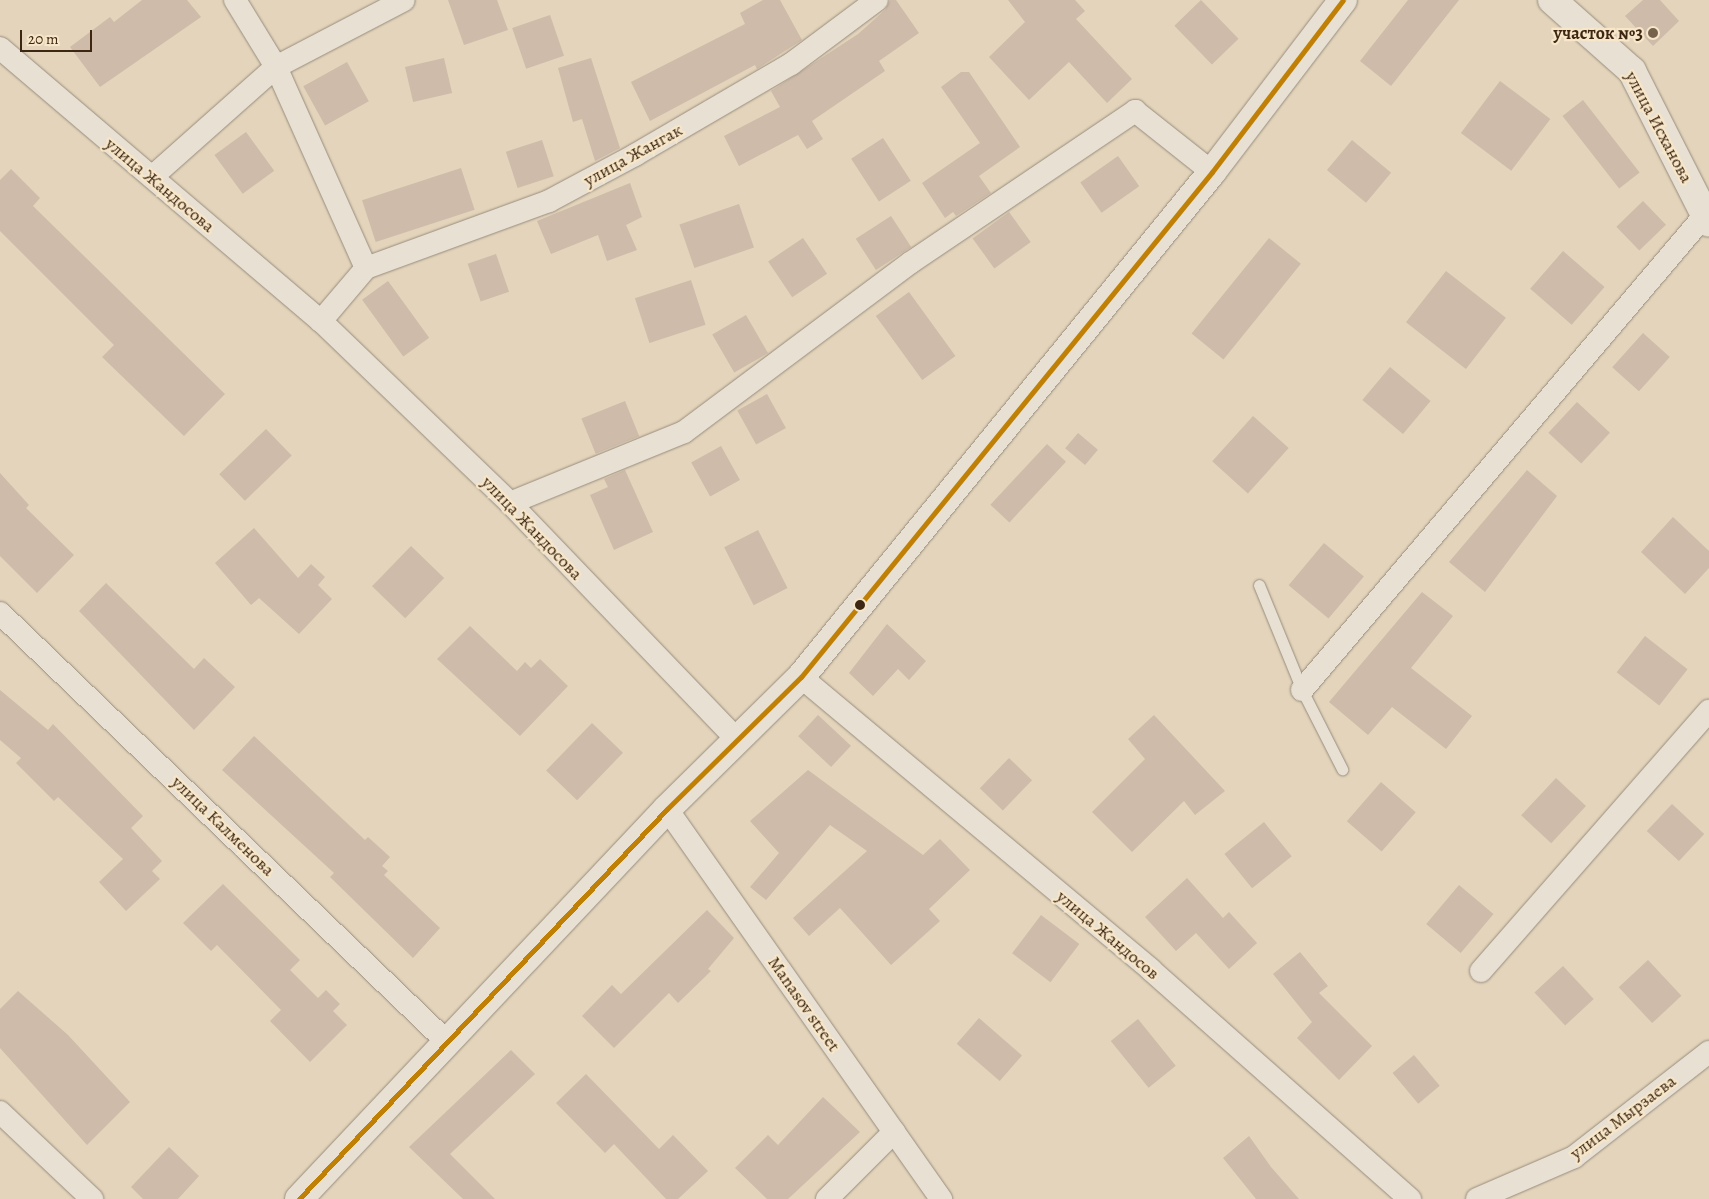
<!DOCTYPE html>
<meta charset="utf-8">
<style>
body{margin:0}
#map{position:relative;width:1709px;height:1199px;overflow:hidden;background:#e3d4bb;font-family:Alegreya,serif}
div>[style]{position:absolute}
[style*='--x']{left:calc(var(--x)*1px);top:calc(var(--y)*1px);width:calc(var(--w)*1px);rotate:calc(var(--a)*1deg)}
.building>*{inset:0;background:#cebbaa;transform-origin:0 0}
.roads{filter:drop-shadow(0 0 1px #988c7c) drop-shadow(0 0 1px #988c7c)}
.service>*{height:11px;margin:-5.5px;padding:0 5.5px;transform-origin:5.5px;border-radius:5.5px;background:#e7e0d3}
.minor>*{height:22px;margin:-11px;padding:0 11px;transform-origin:11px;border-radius:11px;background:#e7e0d3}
.secondary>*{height:28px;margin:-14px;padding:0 14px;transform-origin:14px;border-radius:14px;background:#e7e0d3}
.bus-1>*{height:5px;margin:-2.5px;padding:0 2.5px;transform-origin:2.5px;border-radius:2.5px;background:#bf8005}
.dots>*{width:14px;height:14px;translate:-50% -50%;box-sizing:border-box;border:2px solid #f7e6c8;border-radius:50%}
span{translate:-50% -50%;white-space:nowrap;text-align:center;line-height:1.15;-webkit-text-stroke:4.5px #f7e6c8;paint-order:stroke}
.poi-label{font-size:18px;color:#3d2612;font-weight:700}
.right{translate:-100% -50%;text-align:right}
.street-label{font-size:18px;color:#3d2612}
.scale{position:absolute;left:20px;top:30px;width:72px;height:22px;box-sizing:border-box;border:2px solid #3d2612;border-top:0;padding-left:6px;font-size:15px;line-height:18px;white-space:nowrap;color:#3d2612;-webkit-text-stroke:4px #f7e6c8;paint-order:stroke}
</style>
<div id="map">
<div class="building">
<i style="clip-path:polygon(142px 0,187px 0,201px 17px,100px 87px,70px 47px,110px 17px,114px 22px)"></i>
<i style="clip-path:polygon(448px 0,497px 0,508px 30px,464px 45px)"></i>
<i style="clip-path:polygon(763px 0,780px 0,802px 40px,757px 69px,755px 65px,650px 121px,631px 82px,745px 24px,740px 13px)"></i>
<i style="clip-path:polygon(890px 0,896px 0,919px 33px,879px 61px,885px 71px,812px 121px,823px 139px,807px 149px,798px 135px,739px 166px,724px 136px,780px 107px,771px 91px,858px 34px,885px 10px)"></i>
<i style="clip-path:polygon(1008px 0,1075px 0,1085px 11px,1076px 19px,1132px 79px,1107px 103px,1069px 62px,1029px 100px,989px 57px,1025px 22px)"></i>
<i style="left:1201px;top:0;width:54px;height:37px;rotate:46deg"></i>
<i style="clip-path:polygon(1408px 0,1459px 0,1391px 86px,1360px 61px)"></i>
<i style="clip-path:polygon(1643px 0,1660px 0,1679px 21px,1653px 46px,1625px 16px)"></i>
<i style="left:550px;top:15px;width:43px;height:40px;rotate:71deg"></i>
<i style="left:444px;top:58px;width:36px;height:40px;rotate:77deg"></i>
<i style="clip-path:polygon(591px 58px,620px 148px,595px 161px,582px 119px,573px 122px,558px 68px)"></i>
<i style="left:347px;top:62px;width:45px;height:50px;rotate:61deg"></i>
<i style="clip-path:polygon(961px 72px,969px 72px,1020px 147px,979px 176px,991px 193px,956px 216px,953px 212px,945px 218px,922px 183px,980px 143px,941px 87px)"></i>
<i style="left:1500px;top:81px;width:63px;height:65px;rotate:37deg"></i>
<i style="left:1583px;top:100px;width:92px;height:26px;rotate:52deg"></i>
<i style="left:246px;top:132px;width:48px;height:39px;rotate:54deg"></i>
<i style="left:883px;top:138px;width:51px;height:38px;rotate:57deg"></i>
<i style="left:542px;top:140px;width:38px;height:38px;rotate:72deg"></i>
<i style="left:1352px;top:140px;width:51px;height:39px;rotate:40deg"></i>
<i style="left:1118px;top:156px;width:37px;height:46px;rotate:55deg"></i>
<i style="left:461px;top:168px;width:44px;height:104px;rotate:72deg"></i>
<i style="clip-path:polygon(11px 169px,40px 198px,33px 206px,225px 394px,184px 436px,102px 357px,114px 345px,0 231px,0 180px)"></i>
<i style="clip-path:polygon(630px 183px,642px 217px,626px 225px,637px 250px,607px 261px,598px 235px,551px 254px,537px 221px)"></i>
<i style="left:1643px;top:201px;width:33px;height:37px;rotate:46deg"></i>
<i style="left:739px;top:204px;width:46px;height:63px;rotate:71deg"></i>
<i style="left:1009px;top:212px;width:37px;height:45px;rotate:54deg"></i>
<i style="left:891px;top:216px;width:37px;height:42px;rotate:57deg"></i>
<i style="left:803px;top:238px;width:43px;height:42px;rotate:56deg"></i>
<i style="left:1269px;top:238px;width:41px;height:123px;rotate:39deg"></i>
<i style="left:1563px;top:251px;width:55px;height:50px;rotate:41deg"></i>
<i style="left:496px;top:254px;width:40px;height:30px;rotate:71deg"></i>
<i style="left:1446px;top:271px;width:76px;height:65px;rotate:38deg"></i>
<i style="left:691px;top:280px;width:47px;height:59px;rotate:72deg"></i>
<i style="left:388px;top:281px;width:70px;height:32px;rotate:54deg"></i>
<i style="left:909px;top:292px;width:79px;height:41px;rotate:54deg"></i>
<i style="left:746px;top:315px;width:44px;height:39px;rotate:60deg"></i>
<i style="left:1643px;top:333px;width:36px;height:46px;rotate:42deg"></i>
<i style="left:1390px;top:367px;width:53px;height:43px;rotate:40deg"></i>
<i style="left:767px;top:394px;width:39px;height:34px;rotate:61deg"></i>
<i style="left:625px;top:401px;width:38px;height:47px;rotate:68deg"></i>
<i style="left:1577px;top:402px;width:45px;height:42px;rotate:43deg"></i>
<i style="left:1253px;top:416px;width:48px;height:61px;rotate:42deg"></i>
<i style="left:266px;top:429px;width:37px;height:65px;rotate:46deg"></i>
<i style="left:1078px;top:433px;width:26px;height:20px;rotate:40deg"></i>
<i style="left:1047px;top:444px;width:26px;height:83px;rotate:43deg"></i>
<i style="left:721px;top:446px;width:39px;height:34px;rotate:61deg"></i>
<i style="clip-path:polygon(625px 470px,653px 532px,614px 550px,590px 495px,608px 487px,604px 479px)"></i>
<i style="clip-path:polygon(1527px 470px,1557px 496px,1485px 592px,1449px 562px)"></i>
<i style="clip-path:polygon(0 473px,29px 505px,26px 508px,74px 555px,37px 593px,0 556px)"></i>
<i style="clip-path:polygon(1673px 517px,1709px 551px,1709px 568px,1685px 594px,1641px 552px)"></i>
<i style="clip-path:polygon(254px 528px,298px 578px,311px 564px,325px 577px,318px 585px,332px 599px,299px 634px,259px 598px,251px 605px,215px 563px)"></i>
<i style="left:758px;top:530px;width:65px;height:38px;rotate:63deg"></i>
<i style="left:1324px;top:543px;width:52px;height:55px;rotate:40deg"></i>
<i style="left:411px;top:546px;width:46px;height:56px;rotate:44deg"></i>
<i style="clip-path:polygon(106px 583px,194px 669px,204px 658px,235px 687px,194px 730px,79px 611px)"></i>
<i style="clip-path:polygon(1422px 592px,1453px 616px,1411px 668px,1472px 716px,1446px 749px,1392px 707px,1368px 735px,1329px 702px)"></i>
<i style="clip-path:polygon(887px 624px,926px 661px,909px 680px,898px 669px,873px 696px,849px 673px)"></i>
<i style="clip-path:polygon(470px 626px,517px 671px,525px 662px,531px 668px,540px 659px,568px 686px,520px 736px,437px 659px)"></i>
<i style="left:1645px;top:636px;width:54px;height:46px;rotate:38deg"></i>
<i style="clip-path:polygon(0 690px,48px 730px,53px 724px,143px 816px,131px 828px,162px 861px,152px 871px,160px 879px,126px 911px,99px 882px,123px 859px,58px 797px,54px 801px,16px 763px,21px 758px,0 740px)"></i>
<i style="left:818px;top:715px;width:45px;height:29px;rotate:43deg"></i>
<i style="clip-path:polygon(1154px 715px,1225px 791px,1195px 815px,1184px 801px,1132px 852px,1092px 812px,1145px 759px,1128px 739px)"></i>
<i style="left:592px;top:723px;width:43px;height:66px;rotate:44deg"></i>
<i style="clip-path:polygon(254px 736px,365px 840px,368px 837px,390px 857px,382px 866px,388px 871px,384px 875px,440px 928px,413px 958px,330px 877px,334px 873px,222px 770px)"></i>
<i style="left:1009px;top:758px;width:32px;height:42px;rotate:44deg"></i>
<i style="clip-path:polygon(808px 770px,923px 855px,940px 839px,970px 870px,929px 909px,940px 921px,891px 965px,840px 908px,809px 936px,793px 918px,867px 851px,830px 825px,766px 900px,750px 887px,779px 853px,750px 821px)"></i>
<i style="left:1556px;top:778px;width:41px;height:51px;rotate:43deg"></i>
<i style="left:1381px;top:782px;width:46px;height:52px;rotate:41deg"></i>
<i style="left:1672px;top:804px;width:44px;height:37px;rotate:43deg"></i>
<i style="left:1264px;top:822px;width:44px;height:51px;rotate:51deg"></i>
<i style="clip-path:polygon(1187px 878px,1223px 918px,1229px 912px,1257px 943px,1229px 969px,1196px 933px,1176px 951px,1145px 917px)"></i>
<i style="clip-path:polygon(223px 884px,300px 960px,290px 970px,318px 998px,326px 990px,340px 1004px,333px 1011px,347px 1025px,310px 1062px,270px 1021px,281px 1010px,217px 945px,211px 951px,183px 923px)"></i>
<i style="left:1459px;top:885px;width:45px;height:51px;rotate:40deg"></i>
<i style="clip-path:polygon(707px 910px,734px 938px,708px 969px,711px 971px,678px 1003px,669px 993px,614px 1048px,582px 1016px,612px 985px,621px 994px)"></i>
<i style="left:1041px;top:915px;width:48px;height:48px;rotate:37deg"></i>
<i style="clip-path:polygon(1300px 952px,1328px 986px,1319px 993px,1372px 1046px,1339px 1080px,1297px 1038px,1312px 1022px,1273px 974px)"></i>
<i style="left:1648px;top:960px;width:49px;height:40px;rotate:47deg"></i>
<i style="left:1563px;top:966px;width:45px;height:39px;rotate:47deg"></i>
<i style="clip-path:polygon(18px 991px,68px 1035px,130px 1102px,87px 1145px,0 1048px,0 1009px)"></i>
<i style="left:979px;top:1018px;width:57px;height:34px;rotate:41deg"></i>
<i style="left:1138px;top:1019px;width:60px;height:35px;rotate:51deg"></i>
<i style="clip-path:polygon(511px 1050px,535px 1074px,450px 1154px,495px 1199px,463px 1199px,409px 1147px)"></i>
<i style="left:1414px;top:1055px;width:40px;height:28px;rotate:50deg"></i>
<i style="clip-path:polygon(586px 1074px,659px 1149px,673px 1135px,708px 1171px,678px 1199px,666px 1199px,614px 1144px,605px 1153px,556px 1103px)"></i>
<i style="clip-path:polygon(823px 1097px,860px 1132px,788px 1199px,767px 1199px,735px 1168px,768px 1135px,778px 1145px)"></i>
<i style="clip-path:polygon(1249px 1136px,1271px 1167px,1299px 1199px,1256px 1199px,1223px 1158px)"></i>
<i style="clip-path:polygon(169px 1147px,199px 1176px,178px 1199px,143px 1199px,131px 1187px)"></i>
</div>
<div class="roads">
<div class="service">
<i style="--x:1259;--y:585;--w:113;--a:67.7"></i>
<i style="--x:1302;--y:690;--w:89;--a:63.1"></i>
</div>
<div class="minor">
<i style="--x:235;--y:0;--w:79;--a:58.5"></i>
<i style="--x:276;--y:67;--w:220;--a:65.9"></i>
<i style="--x:366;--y:268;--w:70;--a:130.3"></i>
<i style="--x:0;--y:48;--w:421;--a:40.4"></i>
<i style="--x:321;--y:321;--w:262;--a:43.9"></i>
<i style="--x:510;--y:503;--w:328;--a:46.2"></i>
<i style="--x:152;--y:177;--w:166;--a:-41.6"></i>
<i style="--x:276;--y:67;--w:144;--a:-27.6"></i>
<i style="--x:366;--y:268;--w:195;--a:-20.1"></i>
<i style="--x:549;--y:201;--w:98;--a:-28.1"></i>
<i style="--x:635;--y:155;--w:181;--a:-30.3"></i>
<i style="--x:791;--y:64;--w:107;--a:-36.7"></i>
<i style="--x:510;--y:503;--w:188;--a:-22.2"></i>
<i style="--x:684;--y:432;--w:282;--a:-36.8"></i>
<i style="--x:910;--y:263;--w:272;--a:-34"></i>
<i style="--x:1135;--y:111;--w:98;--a:38.4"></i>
<i style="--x:0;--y:613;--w:617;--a:43.82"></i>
<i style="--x:801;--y:677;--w:456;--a:39.9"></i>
<i style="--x:1151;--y:970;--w:346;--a:41.5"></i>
<i style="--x:1302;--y:690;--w:623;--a:-49.69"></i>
<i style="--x:667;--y:809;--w:477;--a:54.9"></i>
<i style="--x:1481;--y:971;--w:346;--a:-48.8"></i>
<i style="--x:0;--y:1112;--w:127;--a:43.4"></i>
<i style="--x:827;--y:1199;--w:95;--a:-45"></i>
<i style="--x:1477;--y:1199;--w:106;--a:-23.4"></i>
<i style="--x:1574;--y:1157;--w:171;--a:-37.9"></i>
</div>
<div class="secondary">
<i style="--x:1552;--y:0;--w:107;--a:41.6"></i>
<i style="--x:1632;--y:71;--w:170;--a:63.1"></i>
<i style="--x:299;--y:1199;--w:536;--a:-46.66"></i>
<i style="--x:667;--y:809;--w:188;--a:-44.6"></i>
<i style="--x:801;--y:677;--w:651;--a:-50.86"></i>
<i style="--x:1212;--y:172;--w:216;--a:-52.7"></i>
</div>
</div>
<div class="bus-1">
<i style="--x:299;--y:1199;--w:536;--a:-46.66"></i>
<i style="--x:667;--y:809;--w:188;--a:-44.6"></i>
<i style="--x:801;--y:677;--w:651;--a:-50.86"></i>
<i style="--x:1212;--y:172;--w:216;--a:-52.7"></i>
</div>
<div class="dots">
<i style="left:1653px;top:33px;background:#77634d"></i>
<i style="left:860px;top:605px;background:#3d2612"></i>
</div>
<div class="poi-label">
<span class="right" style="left:1643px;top:33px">участок №3</span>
</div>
<div class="street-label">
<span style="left:1659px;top:127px;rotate:62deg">улица Исханова</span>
<span style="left:633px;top:155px;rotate:-29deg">улица Жангак</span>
<span style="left:160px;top:185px;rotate:40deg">улица Жандосова</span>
<span style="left:532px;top:528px;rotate:46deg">улица Жандосова</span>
<span style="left:223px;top:826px;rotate:44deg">улица Калменова</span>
<span style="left:1108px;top:935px;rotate:40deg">улица Жандосов</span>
<span style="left:804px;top:1004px;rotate:55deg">Manasov street</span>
<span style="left:1623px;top:1117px;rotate:-37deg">улица Мырзаева</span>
</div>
<div class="scale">20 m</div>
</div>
